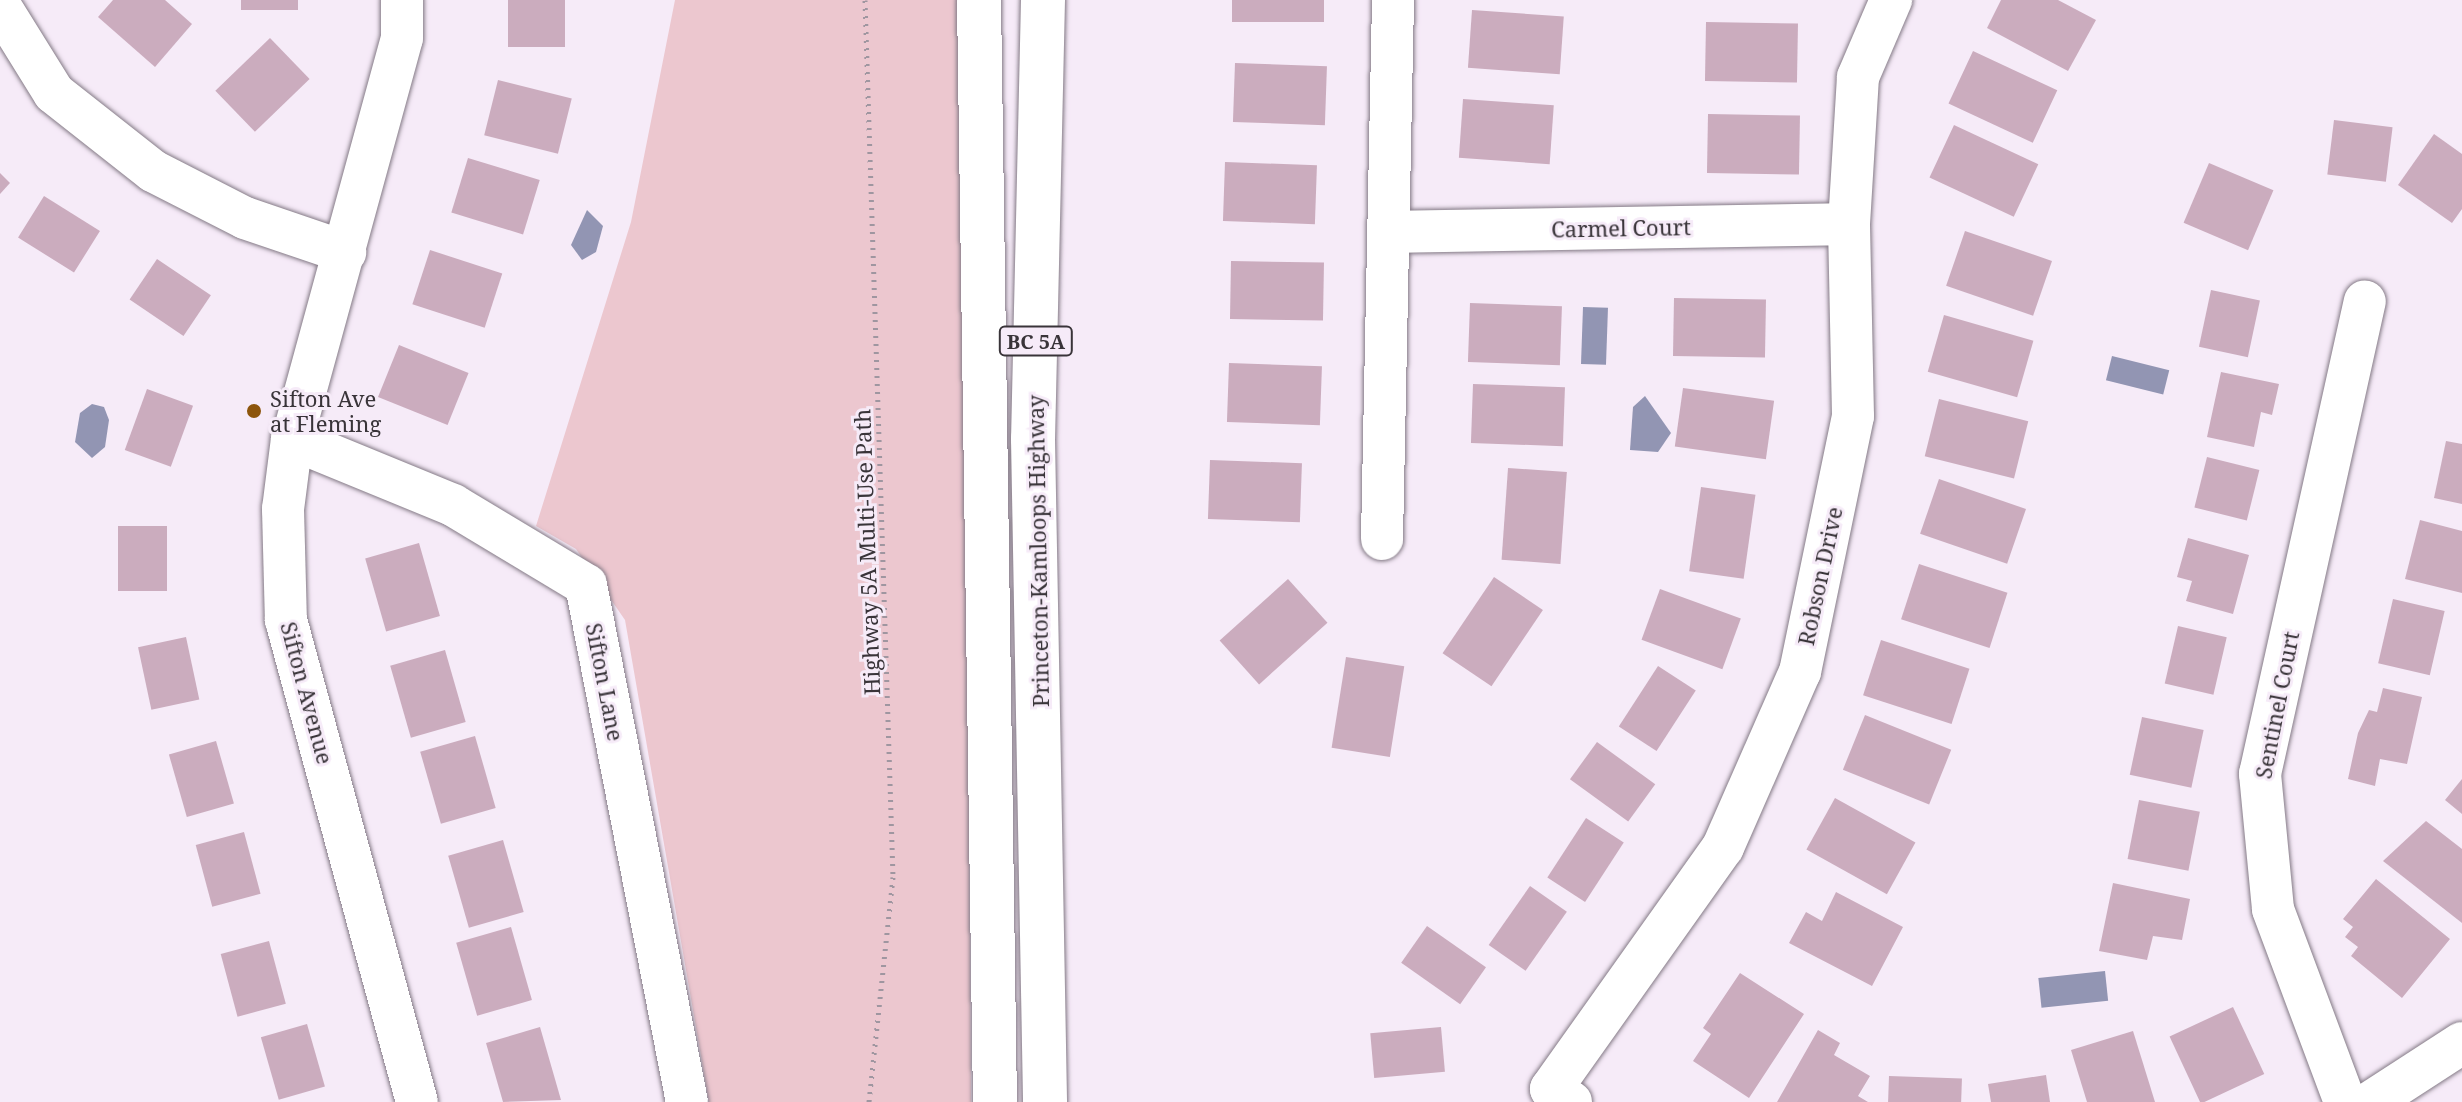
<!DOCTYPE html>
<style>
body{margin:0}
#map{position:relative;width:2462px;height:1102px;overflow:hidden;background:#f6ebf8;font-family:"Noto Serif",serif}
div>[style]{position:absolute}
[style*='--x']{left:calc(var(--x)*1px);top:calc(var(--y)*1px);width:calc(var(--w)*1px);rotate:calc(var(--a)*1deg)}
.green>*{inset:0;background:#ecc7cf}
.water>*{inset:0;background:#9295b3;transform-origin:0 0}
.building>*{inset:0;background:#cbacbe;transform-origin:0 0}
.path>*{height:5px;margin-top:-2.5px;transform-origin:0;background:repeating-linear-gradient(90deg,#9f96a0 0 2px,transparent 0 8px)}
.roads{filter:drop-shadow(0 0 2px #847a86) drop-shadow(0 0 2px #847a86)}
.street>*{height:42px;margin:-21px;padding:0 21px;transform-origin:21px;border-radius:21px;background:#fff}
.primary>*{height:44px;margin:-22px;padding:0 22px;transform-origin:22px;border-radius:22px;background:#fff}
.dots>*{width:22px;height:22px;translate:-50% -50%;box-sizing:border-box;border:4px solid #f6ebf8;border-radius:50%}
span{translate:-50% -50%;white-space:nowrap;text-align:center;line-height:1.15;-webkit-text-stroke:6px #f6ebf8;paint-order:stroke}
.shield-label span{padding:2px 6px;background:#f6ebf8;border:2px solid;border-radius:6px;-webkit-text-stroke-width:0}
.shield-label{font-size:20px;color:#393439;font-weight:700}
.street-label{font-size:22px;color:#393439}
.poi-label{font-size:22px;color:#393439}
.left{translate:0 -50%;text-align:left}
</style>
<div id="map">
<div class="green">
<i style="clip-path:polygon(675px 0,964px 0,971px 1102px,709px 1102px,625px 620px,576px 549px,536px 526px,631px 222px)"></i>
</div>
<div class="water">
<i style="clip-path:polygon(587px 210px,603px 226px,596px 252px,582px 260px,571px 245px)"></i>
<i style="left:1583px;top:307px;width:25px;height:57px;rotate:2deg"></i>
<i style="left:2112px;top:356px;width:59px;height:25px;rotate:14deg"></i>
<i style="clip-path:polygon(1645px 396px,1671px 433px,1658px 452px,1630px 450px,1633px 407px)"></i>
<i style="clip-path:polygon(92px 404px,104px 407px,109px 420px,105px 447px,92px 458px,75px 442px,80px 413px)"></i>
<i style="left:2105px;top:971px;width:30px;height:67px;rotate:84deg"></i>
</div>
<div class="building">
<i style="clip-path:polygon(113px 0,165px 0,192px 24px,155px 67px,98px 17px)"></i>
<i style="left:241px;top:0;width:57px;height:10px"></i>
<i style="left:508px;top:0;width:57px;height:47px"></i>
<i style="left:1232px;top:0;width:92px;height:22px"></i>
<i style="clip-path:polygon(2001px 0,2058px 0,2096px 20px,2068px 71px,1987px 28px)"></i>
<i style="left:1472px;top:10px;width:92px;height:58px;rotate:4deg"></i>
<i style="left:1706px;top:22px;width:92px;height:59px;rotate:1deg"></i>
<i style="left:270px;top:38px;width:57px;height:76px;rotate:46deg"></i>
<i style="left:1973px;top:51px;width:93px;height:58px;rotate:25deg"></i>
<i style="left:1235px;top:63px;width:92px;height:59px;rotate:2deg"></i>
<i style="left:498px;top:80px;width:76px;height:57px;rotate:14deg"></i>
<i style="left:1463px;top:99px;width:91px;height:59px;rotate:4deg"></i>
<i style="left:1708px;top:114px;width:92px;height:59px;rotate:1deg"></i>
<i style="left:2334px;top:120px;width:59px;height:55px;rotate:7deg"></i>
<i style="left:1954px;top:125px;width:93px;height:58px;rotate:25deg"></i>
<i style="clip-path:polygon(2434px 134px,2462px 154px,2462px 209px,2452px 223px,2398px 185px)"></i>
<i style="left:468px;top:158px;width:75px;height:57px;rotate:17deg"></i>
<i style="left:1225px;top:162px;width:92px;height:59px;rotate:2deg"></i>
<i style="left:2209px;top:163px;width:70px;height:65px;rotate:23deg"></i>
<i style="clip-path:polygon(0 173px,10px 183px,0 194px)"></i>
<i style="left:44px;top:196px;width:66px;height:49px;rotate:32deg"></i>
<i style="left:1965px;top:231px;width:92px;height:58px;rotate:19deg"></i>
<i style="left:430px;top:250px;width:76px;height:57px;rotate:18deg"></i>
<i style="left:157px;top:259px;width:65px;height:49px;rotate:34deg"></i>
<i style="left:1231px;top:261px;width:93px;height:58px;rotate:1deg"></i>
<i style="left:2211px;top:290px;width:50px;height:58px;rotate:12deg"></i>
<i style="left:1674px;top:298px;width:92px;height:58px;rotate:1deg"></i>
<i style="left:1470px;top:303px;width:92px;height:59px;rotate:2deg"></i>
<i style="left:1944px;top:315px;width:93px;height:59px;rotate:16deg"></i>
<i style="left:399px;top:345px;width:75px;height:56px;rotate:22deg"></i>
<i style="left:1229px;top:363px;width:93px;height:59px;rotate:2deg"></i>
<i style="clip-path:polygon(2221px 372px,2279px 384px,2272px 415px,2261px 412px,2254px 447px,2207px 437px)"></i>
<i style="left:1473px;top:384px;width:92px;height:59px;rotate:2deg"></i>
<i style="left:1683px;top:388px;width:92px;height:59px;rotate:8deg"></i>
<i style="left:147px;top:389px;width:49px;height:65px;rotate:20deg"></i>
<i style="left:1939px;top:399px;width:92px;height:59px;rotate:14deg"></i>
<i style="clip-path:polygon(2446px 441px,2462px 444px,2462px 504px,2434px 498px)"></i>
<i style="left:2207px;top:457px;width:54px;height:52px;rotate:14deg"></i>
<i style="left:1210px;top:460px;width:92px;height:59px;rotate:2deg"></i>
<i style="left:1508px;top:468px;width:59px;height:92px;rotate:4deg"></i>
<i style="left:1939px;top:479px;width:92px;height:58px;rotate:19deg"></i>
<i style="left:1701px;top:487px;width:55px;height:85px;rotate:8deg"></i>
<i style="clip-path:polygon(2420px 520px,2462px 531px,2462px 593px,2405px 579px)"></i>
<i style="left:118px;top:526px;width:49px;height:65px"></i>
<i style="clip-path:polygon(2188px 538px,2249px 555px,2233px 614px,2186px 601px,2192px 581px,2177px 577px)"></i>
<i style="left:419px;top:543px;width:76px;height:56px;rotate:74deg"></i>
<i style="left:1919px;top:564px;width:93px;height:58px;rotate:18deg"></i>
<i style="left:1494px;top:577px;width:59px;height:92px;rotate:34deg"></i>
<i style="left:1288px;top:579px;width:59px;height:92px;rotate:48deg"></i>
<i style="left:1660px;top:589px;width:86px;height:54px;rotate:20deg"></i>
<i style="left:2393px;top:599px;width:53px;height:66px;rotate:13deg"></i>
<i style="left:2178px;top:626px;width:50px;height:59px;rotate:13deg"></i>
<i style="left:186px;top:637px;width:64px;height:49px;rotate:78deg"></i>
<i style="left:1881px;top:640px;width:93px;height:58px;rotate:18deg"></i>
<i style="left:445px;top:650px;width:75px;height:57px;rotate:74deg"></i>
<i style="left:1346px;top:657px;width:59px;height:92px;rotate:9deg"></i>
<i style="left:1658px;top:666px;width:45px;height:72px;rotate:33deg"></i>
<i style="clip-path:polygon(2383px 688px,2422px 697px,2407px 764px,2380px 759px,2375px 786px,2348px 779px,2358px 733px,2369px 710px,2377px 712px)"></i>
<i style="left:1865px;top:715px;width:93px;height:59px;rotate:22deg"></i>
<i style="left:2142px;top:717px;width:63px;height:59px;rotate:12deg"></i>
<i style="left:475px;top:736px;width:75px;height:57px;rotate:74deg"></i>
<i style="left:216px;top:741px;width:65px;height:49px;rotate:74deg"></i>
<i style="left:1597px;top:742px;width:72px;height:46px;rotate:36deg"></i>
<i style="clip-path:polygon(2462px 779px,2462px 814px,2445px 800px)"></i>
<i style="left:1835px;top:798px;width:92px;height:59px;rotate:29deg"></i>
<i style="left:2139px;top:800px;width:62px;height:60px;rotate:11deg"></i>
<i style="left:1586px;top:818px;width:45px;height:71px;rotate:33deg"></i>
<i style="clip-path:polygon(2426px 821px,2462px 849px,2462px 923px,2383px 861px)"></i>
<i style="left:244px;top:832px;width:64px;height:50px;rotate:75deg"></i>
<i style="left:503px;top:840px;width:75px;height:57px;rotate:74deg"></i>
<i style="clip-path:polygon(2376px 879px,2450px 939px,2402px 998px,2351px 956px,2358px 947px,2345px 937px,2353px 927px,2343px 919px)"></i>
<i style="clip-path:polygon(2113px 883px,2190px 899px,2182px 940px,2153px 936px,2147px 960px,2099px 951px)"></i>
<i style="left:1530px;top:886px;width:45px;height:72px;rotate:35deg"></i>
<i style="clip-path:polygon(1836px 892px,1903px 927px,1872px 986px,1789px 943px,1806px 912px,1822px 921px)"></i>
<i style="left:1427px;top:926px;width:72px;height:45px;rotate:35deg"></i>
<i style="left:511px;top:927px;width:76px;height:57px;rotate:74deg"></i>
<i style="left:269px;top:941px;width:65px;height:50px;rotate:75deg"></i>
<i style="clip-path:polygon(1740px 973px,1804px 1014px,1749px 1098px,1693px 1061px,1711px 1034px,1703px 1028px)"></i>
<i style="left:2233px;top:1007px;width:74px;height:70px;rotate:65deg"></i>
<i style="left:307px;top:1024px;width:65px;height:48px;rotate:74deg"></i>
<i style="clip-path:polygon(540px 1027px,561px 1100px,503px 1102px,486px 1043px)"></i>
<i style="left:1441px;top:1027px;width:45px;height:71px;rotate:85deg"></i>
<i style="clip-path:polygon(1818px 1030px,1840px 1043px,1834px 1055px,1870px 1076px,1858px 1096px,1868px 1102px,1777px 1102px)"></i>
<i style="clip-path:polygon(2133px 1031px,2155px 1102px,2087px 1102px,2071px 1050px)"></i>
<i style="clip-path:polygon(2046px 1075px,2050px 1102px,1991px 1102px,1988px 1084px)"></i>
<i style="left:1889px;top:1076px;width:73px;height:26px;rotate:2deg"></i>
</div>
<div class="path">
<i style="--x:865;--y:0;--w:877;--a:88.17"></i>
<i style="--x:893;--y:877;--w:226;--a:96.1"></i>
</div>
<div class="roads">
<div class="street">
<i style="--x:402;--y:0;--w:38;--a:90"></i>
<i style="--x:402;--y:38;--w:416;--a:105.3"></i>
<i style="--x:292;--y:439;--w:71;--a:97.3"></i>
<i style="--x:283;--y:509;--w:111;--a:88.5"></i>
<i style="--x:286;--y:620;--w:499;--a:74.8"></i>
<i style="--x:0;--y:6;--w:102;--a:58.2"></i>
<i style="--x:54;--y:93;--w:126;--a:38.2"></i>
<i style="--x:153;--y:171;--w:103;--a:27.1"></i>
<i style="--x:245;--y:218;--w:106;--a:18.8"></i>
<i style="--x:1392;--y:232;--w:457;--a:-1"></i>
<i style="--x:292;--y:439;--w:174;--a:22.3"></i>
<i style="--x:453;--y:505;--w:155;--a:31"></i>
<i style="--x:586;--y:585;--w:527;--a:78.95"></i>
<i style="--x:1382;--y:539;--w:539;--a:-88.83"></i>
<i style="--x:1571;--y:1102;--w:24;--a:-147"></i>
<i style="--x:1551;--y:1089;--w:297;--a:-54.6"></i>
<i style="--x:1723;--y:847;--w:191;--a:-66.3"></i>
<i style="--x:1800;--y:672;--w:261;--a:-78.3"></i>
<i style="--x:1853;--y:416;--w:192;--a:-91.2"></i>
<i style="--x:1849;--y:224;--w:147;--a:-86.5"></i>
<i style="--x:1858;--y:77;--w:84;--a:-66.8"></i>
<i style="--x:2345;--y:1102;--w:206;--a:-110.5"></i>
<i style="--x:2273;--y:909;--w:136;--a:-95.5"></i>
<i style="--x:2260;--y:774;--w:484;--a:-77.5"></i>
<i style="--x:2371;--y:1102;--w:108;--a:-33"></i>
</div>
<div class="primary">
<i style="--x:979;--y:0;--w:1102;--a:89.17"></i>
<i style="--x:1043;--y:0;--w:439;--a:91.3"></i>
<i style="--x:1033;--y:439;--w:663;--a:88.96"></i>
</div>
</div>
<div class="dots">
<i style="left:254px;top:411px;background:#8d550c"></i>
</div>
<div class="shield-label">
<span style="left:1036px;top:341px">BC 5A</span>
</div>
<div class="street-label">
<span style="left:1621px;top:228px;rotate:-1deg">Carmel Court</span>
<span style="left:1038px;top:551px;rotate:-91deg">Princeton-Kamloops Highway</span>
<span style="left:867px;top:552px;rotate:-92deg">Highway 5A Multi-Use Path</span>
<span style="left:1820px;top:576px;rotate:-78deg">Robson Drive</span>
<span style="left:605px;top:682px;rotate:79deg">Sifton Lane</span>
<span style="left:307px;top:693px;rotate:75deg">Sifton Avenue</span>
<span style="left:2277px;top:705px;rotate:-79deg">Sentinel Court</span>
</div>
<div class="poi-label">
<span class="left" style="left:270px;top:411px">Sifton Ave<br>at Fleming</span>
</div>
</div>
